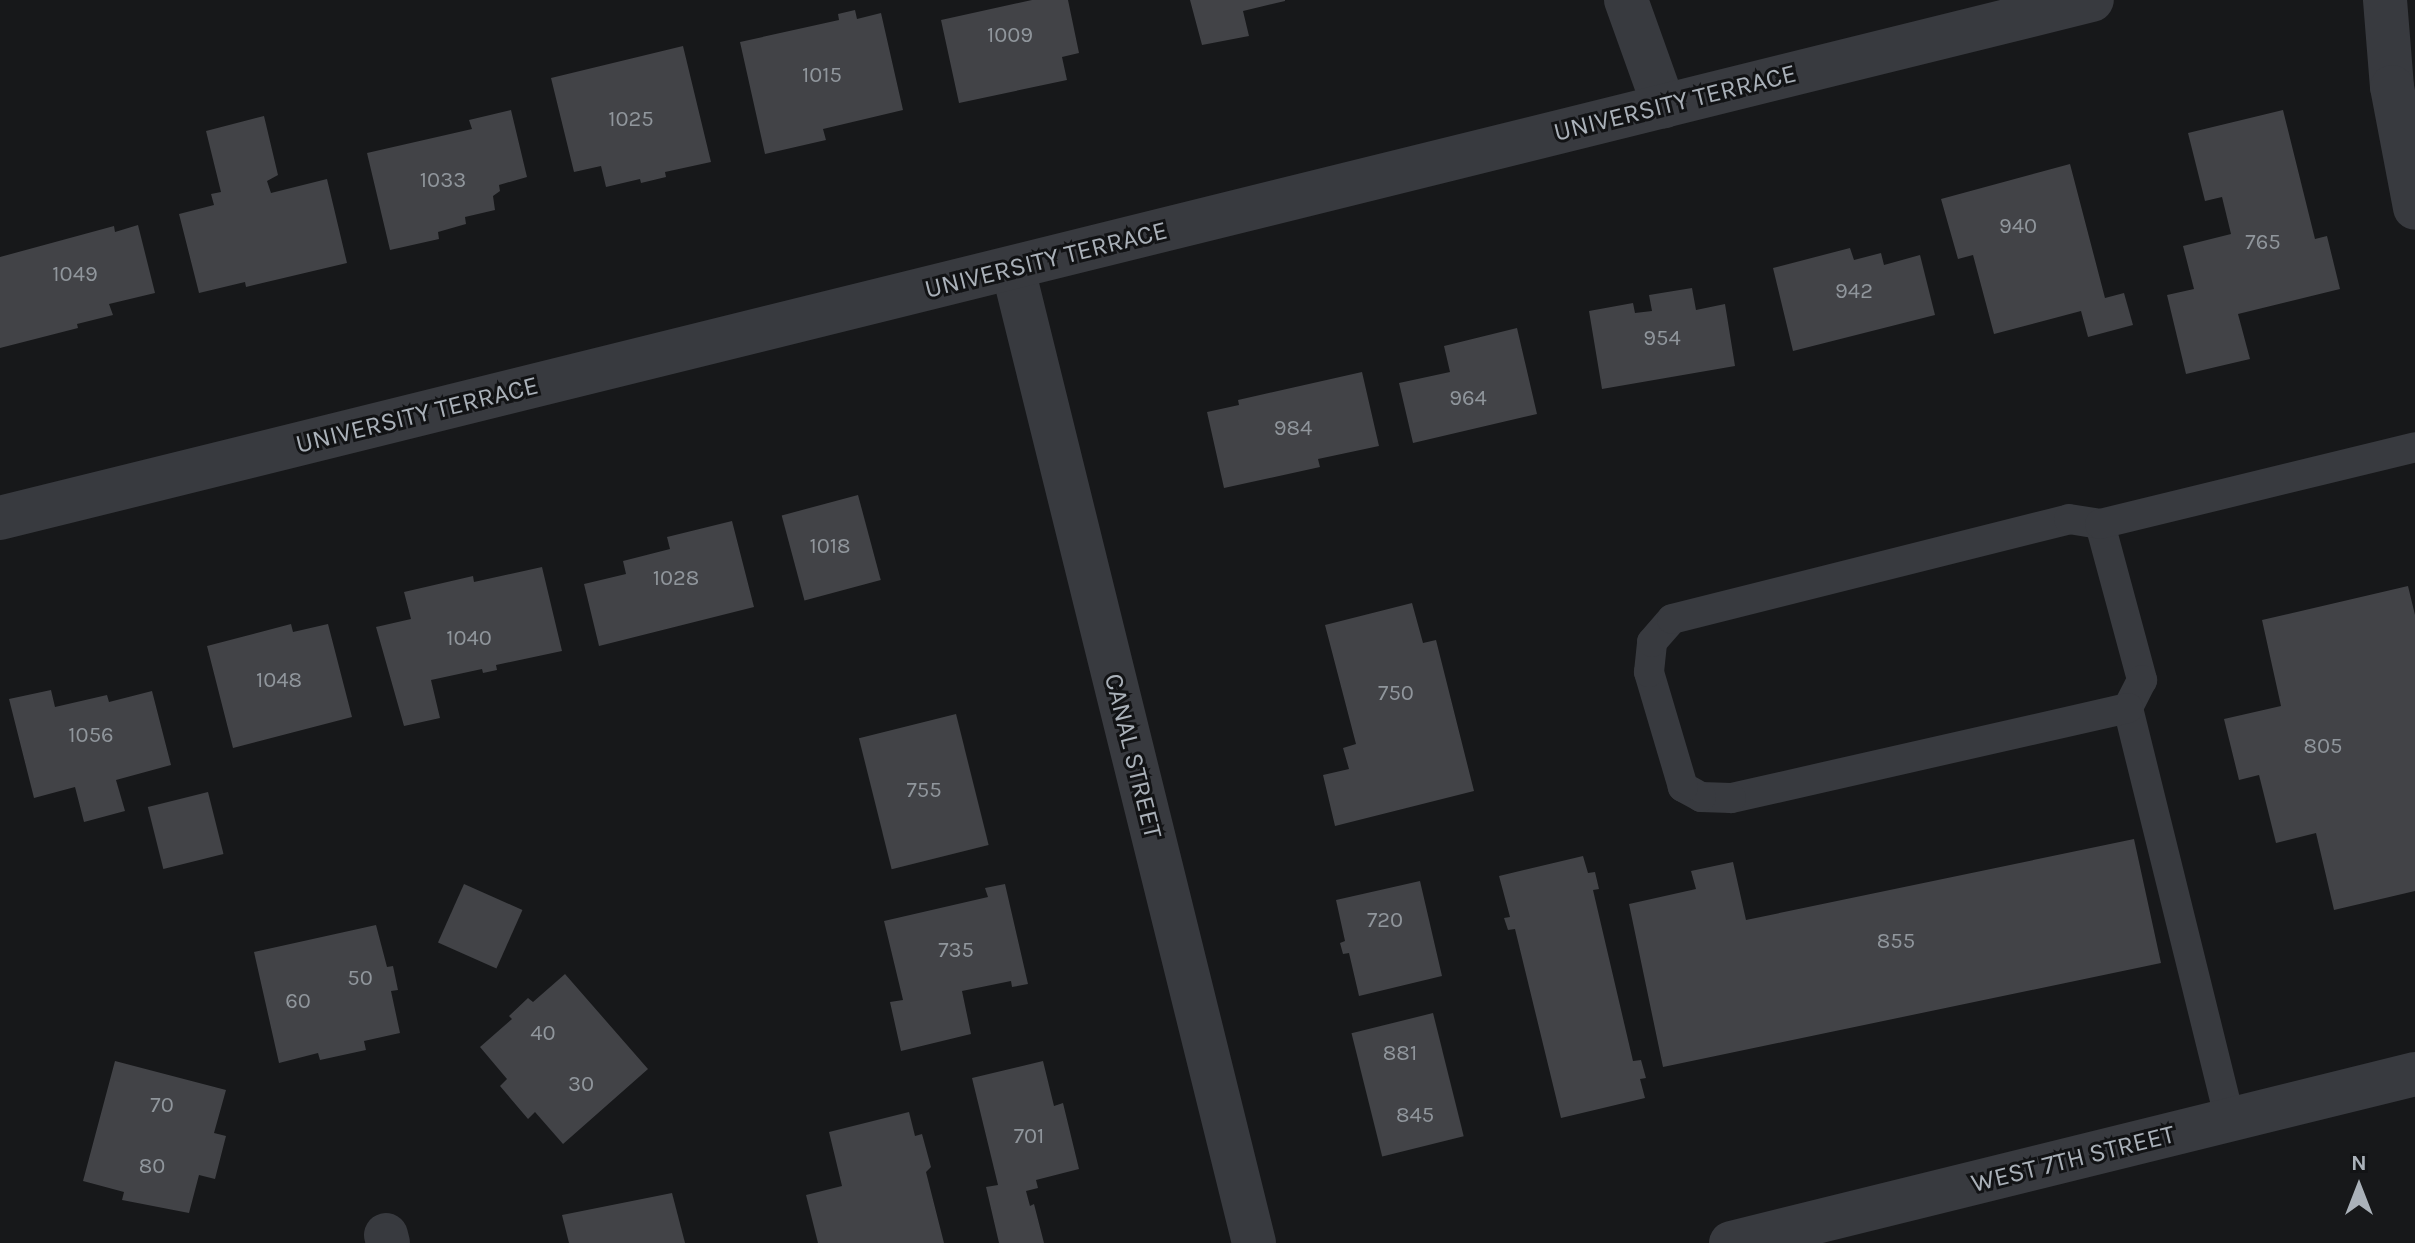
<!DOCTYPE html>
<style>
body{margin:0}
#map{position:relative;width:2415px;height:1243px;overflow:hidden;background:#17181a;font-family:Karla,sans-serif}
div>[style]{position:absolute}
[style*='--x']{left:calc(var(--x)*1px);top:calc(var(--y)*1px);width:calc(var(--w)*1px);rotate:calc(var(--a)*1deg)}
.building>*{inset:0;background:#424347;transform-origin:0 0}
.service>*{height:30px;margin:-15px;padding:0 15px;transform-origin:15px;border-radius:15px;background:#383a3f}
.minor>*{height:44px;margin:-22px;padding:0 22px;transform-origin:22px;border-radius:22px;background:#383a3f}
.tertiary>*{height:44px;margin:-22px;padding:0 22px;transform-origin:22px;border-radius:22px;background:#383a3f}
span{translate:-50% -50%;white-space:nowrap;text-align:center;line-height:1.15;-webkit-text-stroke:6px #121315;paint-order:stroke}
.number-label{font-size:22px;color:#90969c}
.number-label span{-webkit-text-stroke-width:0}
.street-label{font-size:26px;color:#aab1b9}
.north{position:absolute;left:2319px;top:1147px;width:80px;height:80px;-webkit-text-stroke:6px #121315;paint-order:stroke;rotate:0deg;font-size:22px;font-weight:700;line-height:32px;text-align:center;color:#aab1b9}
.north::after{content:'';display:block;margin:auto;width:28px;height:36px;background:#aab1b9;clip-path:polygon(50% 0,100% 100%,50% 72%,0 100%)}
</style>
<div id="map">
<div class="building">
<i style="clip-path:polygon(1032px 0,1068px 0,1079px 53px,1062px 57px,1067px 80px,959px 103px,941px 20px)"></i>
<i style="clip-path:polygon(1190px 0,1285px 0,1285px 1px,1243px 11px,1249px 36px,1202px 45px)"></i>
<i style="clip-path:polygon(855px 10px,857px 19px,881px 13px,903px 110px,823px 129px,826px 140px,765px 154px,740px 42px,839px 20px,838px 14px)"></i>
<i style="clip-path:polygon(683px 46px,711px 162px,665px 172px,666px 177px,641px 183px,640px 179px,606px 187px,601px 166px,574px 172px,551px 78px)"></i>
<i style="clip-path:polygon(511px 110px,527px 177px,499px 185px,500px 191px,493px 196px,495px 210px,465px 217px,466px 224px,438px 232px,439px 239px,390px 250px,367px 153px,472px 129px,469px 120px)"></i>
<i style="clip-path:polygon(2283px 110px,2315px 239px,2327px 236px,2340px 289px,2238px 314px,2250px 359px,2186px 374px,2167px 295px,2194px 289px,2183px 246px,2231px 234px,2222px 197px,2205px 201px,2188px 133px)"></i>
<i style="clip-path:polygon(264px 116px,278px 175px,267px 181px,271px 193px,327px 179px,347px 263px,246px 287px,245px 282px,199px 293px,179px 214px,214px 205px,211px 194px,221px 192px,206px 131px)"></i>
<i style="clip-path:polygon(2070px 164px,2105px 298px,2124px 293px,2133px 325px,2088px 337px,2081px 311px,1994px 334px,1973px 255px,1958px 259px,1941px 199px)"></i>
<i style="clip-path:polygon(138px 225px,155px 293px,109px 304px,113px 315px,77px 324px,78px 328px,0 348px,0 257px,114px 226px,115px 232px)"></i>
<i style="clip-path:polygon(1850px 248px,1854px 260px,1881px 253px,1884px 265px,1920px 255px,1935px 315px,1793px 351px,1773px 268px)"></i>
<i style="clip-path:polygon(1692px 288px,1696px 310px,1725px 304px,1735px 366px,1602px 389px,1589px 311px,1633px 303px,1635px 313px,1652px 311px,1649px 295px)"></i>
<i style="clip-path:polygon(1517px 328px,1537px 414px,1413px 443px,1399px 383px,1450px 372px,1444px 346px)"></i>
<i style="clip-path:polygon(1362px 372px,1379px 446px,1318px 459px,1320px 467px,1224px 488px,1207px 412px,1239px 405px,1238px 400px)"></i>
<i style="left:858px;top:495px;width:88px;height:79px;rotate:75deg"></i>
<i style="clip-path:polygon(732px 521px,754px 607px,599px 646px,584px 584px,626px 574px,623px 561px,670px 549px,667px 537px)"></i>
<i style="clip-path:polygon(542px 567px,562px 651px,496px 665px,497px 670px,483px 673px,482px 669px,431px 680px,440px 718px,404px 726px,376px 627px,411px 619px,404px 592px,473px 576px,474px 582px)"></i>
<i style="clip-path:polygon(2408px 586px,2415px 615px,2415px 891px,2334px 910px,2316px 833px,2276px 843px,2259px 775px,2239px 780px,2224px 719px,2281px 706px,2262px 620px)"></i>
<i style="clip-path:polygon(1412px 603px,1423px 643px,1436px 640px,1474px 791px,1335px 826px,1323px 775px,1349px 769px,1343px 748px,1356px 744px,1325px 625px)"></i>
<i style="clip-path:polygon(291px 624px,293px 632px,328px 624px,352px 717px,233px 748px,207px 646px)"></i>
<i style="clip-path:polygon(51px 690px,55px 707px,107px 695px,109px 702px,152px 691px,171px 765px,116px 780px,125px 811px,84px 822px,75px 787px,34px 798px,9px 699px)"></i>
<i style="left:956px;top:714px;width:135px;height:100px;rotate:76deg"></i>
<i style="left:208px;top:792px;width:64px;height:62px;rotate:76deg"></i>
<i style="clip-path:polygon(2134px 839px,2161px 963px,1663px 1067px,1629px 904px,1696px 889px,1691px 871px,1733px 862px,1746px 920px)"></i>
<i style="clip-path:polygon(1583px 856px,1588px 873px,1595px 872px,1599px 889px,1593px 890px,1633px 1061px,1641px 1060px,1646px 1078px,1640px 1079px,1645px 1098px,1561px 1118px,1515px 929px,1508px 930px,1504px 918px,1510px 917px,1499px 876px)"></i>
<i style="clip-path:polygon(1420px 881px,1442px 976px,1359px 996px,1349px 953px,1343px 954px,1340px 943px,1345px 941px,1336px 900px)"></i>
<i style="left:464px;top:884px;width:64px;height:64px;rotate:24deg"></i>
<i style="clip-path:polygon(1005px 884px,1028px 984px,1012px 987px,1011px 981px,962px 991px,971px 1034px,901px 1051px,890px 1002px,903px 1000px,884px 921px,988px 897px,985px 888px)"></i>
<i style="clip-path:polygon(376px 925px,387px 967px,393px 966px,398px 990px,391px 991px,400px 1033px,364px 1041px,366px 1050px,320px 1060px,318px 1053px,279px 1063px,254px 952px)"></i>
<i style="clip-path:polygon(565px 974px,648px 1069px,563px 1144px,535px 1112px,528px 1119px,500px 1086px,507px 1079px,480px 1047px,512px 1019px,509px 1016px,528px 998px,533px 1002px)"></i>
<i style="left:1433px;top:1013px;width:127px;height:84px;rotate:76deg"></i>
<i style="clip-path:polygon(115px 1061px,226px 1090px,214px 1133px,226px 1136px,215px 1179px,199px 1175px,189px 1213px,122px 1200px,124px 1192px,83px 1181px)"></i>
<i style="clip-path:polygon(1043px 1061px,1054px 1106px,1063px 1103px,1079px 1169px,1036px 1180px,1038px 1188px,1026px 1191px,1030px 1206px,1034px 1204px,1044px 1243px,999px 1243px,986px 1187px,998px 1185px,972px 1078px)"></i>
<i style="clip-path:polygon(909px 1112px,915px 1136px,922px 1134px,931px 1167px,926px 1172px,944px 1243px,818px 1243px,806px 1195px,842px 1186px,829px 1132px)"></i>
<i style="clip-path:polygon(672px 1193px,685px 1243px,569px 1243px,562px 1215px)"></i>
</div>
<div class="service">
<i style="--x:2100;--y:524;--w:162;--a:74.9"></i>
<i style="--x:2142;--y:680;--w:31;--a:117"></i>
<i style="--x:2128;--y:708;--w:424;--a:76.1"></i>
<i style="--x:2128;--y:708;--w:407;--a:167.2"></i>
<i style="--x:1731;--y:798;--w:30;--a:-178"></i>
<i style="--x:1701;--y:797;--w:21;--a:-151"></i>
<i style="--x:1683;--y:787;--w:120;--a:-106.5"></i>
<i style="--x:1649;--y:672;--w:30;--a:-84"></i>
<i style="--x:1652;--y:642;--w:30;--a:-49"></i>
<i style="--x:1672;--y:619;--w:409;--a:-14.1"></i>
<i style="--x:2069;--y:519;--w:31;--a:9"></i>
<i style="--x:2100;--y:524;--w:324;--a:-13.7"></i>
</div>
<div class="minor">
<i style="--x:1626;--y:0;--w:113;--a:70.3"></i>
<i style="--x:2385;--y:0;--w:87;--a:85.4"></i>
<i style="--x:2392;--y:87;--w:123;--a:79.2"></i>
<i style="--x:1013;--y:269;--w:1003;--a:76.1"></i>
<i style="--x:0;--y:518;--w:2155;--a:-13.91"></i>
<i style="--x:386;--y:1235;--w:8;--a:76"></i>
</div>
<div class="tertiary">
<i style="--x:1731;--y:1243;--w:705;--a:-13.88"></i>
</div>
<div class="number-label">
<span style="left:1010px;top:36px">1009</span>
<span style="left:822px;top:76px">1015</span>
<span style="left:631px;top:120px">1025</span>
<span style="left:443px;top:181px">1033</span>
<span style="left:2018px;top:227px">940</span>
<span style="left:2263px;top:243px">765</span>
<span style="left:75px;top:275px">1049</span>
<span style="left:1854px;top:292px">942</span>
<span style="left:1662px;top:339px">954</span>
<span style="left:1468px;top:399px">964</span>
<span style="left:1293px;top:429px">984</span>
<span style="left:830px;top:547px">1018</span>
<span style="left:676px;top:579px">1028</span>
<span style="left:469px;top:639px">1040</span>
<span style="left:279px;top:681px">1048</span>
<span style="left:1396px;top:694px">750</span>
<span style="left:91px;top:736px">1056</span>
<span style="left:2323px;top:747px">805</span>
<span style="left:924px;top:791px">755</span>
<span style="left:1385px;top:921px">720</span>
<span style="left:1896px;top:942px">855</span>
<span style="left:956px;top:951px">735</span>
<span style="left:360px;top:979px">50</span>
<span style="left:298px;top:1002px">60</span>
<span style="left:543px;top:1034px">40</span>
<span style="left:1400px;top:1054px">881</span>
<span style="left:581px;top:1085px">30</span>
<span style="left:162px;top:1106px">70</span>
<span style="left:1415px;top:1116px">845</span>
<span style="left:1029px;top:1137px">701</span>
<span style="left:152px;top:1167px">80</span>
</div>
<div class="street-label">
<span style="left:1675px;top:103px;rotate:-14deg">UNIVERSITY TERRACE</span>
<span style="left:1046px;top:260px;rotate:-14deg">UNIVERSITY TERRACE</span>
<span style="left:417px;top:415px;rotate:-14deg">UNIVERSITY TERRACE</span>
<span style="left:1133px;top:756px;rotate:76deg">CANAL STREET</span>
<span style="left:2073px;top:1159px;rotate:-14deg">WEST 7TH STREET</span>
</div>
<div class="north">N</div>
</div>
